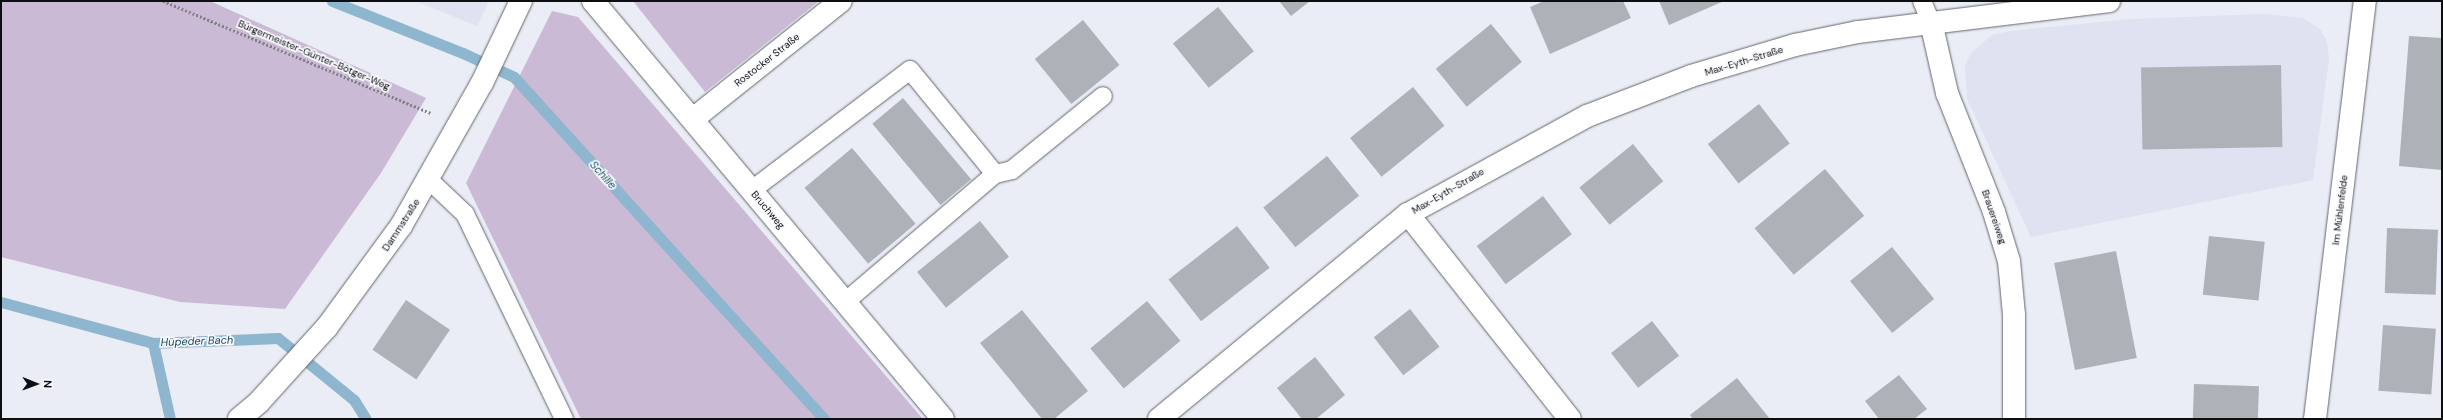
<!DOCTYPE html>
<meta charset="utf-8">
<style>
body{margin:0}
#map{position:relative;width:2443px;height:420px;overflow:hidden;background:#eaedf5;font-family:"DM Sans",sans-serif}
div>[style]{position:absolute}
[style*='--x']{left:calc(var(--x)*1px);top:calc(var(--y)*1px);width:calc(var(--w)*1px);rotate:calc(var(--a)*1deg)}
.built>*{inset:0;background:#dee2f1}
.green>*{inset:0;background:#cabad5}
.stream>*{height:11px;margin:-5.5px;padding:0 5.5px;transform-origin:5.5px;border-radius:5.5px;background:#8eb6ce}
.building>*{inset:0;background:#adb2b9;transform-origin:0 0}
.path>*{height:2.5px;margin-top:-1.25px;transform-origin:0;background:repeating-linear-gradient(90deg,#808288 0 2px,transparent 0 4px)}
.roads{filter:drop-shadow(0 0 1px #63656c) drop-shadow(0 0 1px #63656c)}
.lane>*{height:18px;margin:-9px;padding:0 9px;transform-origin:9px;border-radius:9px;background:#fff}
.street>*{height:22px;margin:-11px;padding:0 11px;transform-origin:11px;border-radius:11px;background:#fff}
span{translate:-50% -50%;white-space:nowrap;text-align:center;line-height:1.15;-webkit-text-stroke:3.5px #f9fafe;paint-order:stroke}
.street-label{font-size:10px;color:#0d0e10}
.water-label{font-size:11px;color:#124760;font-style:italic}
.frame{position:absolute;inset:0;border:2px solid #0d0e10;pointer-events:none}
.north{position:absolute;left:16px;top:364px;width:40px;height:40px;-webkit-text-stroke:3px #f9fafe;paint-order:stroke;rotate:91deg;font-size:11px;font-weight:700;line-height:16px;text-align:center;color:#0d0e10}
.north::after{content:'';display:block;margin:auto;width:14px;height:18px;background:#0d0e10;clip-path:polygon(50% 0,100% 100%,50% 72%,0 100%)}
</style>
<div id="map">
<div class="built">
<i style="clip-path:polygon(415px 1px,489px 1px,477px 26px)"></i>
<i style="clip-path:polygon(2264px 14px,2303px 18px,2320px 29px,2327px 42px,2329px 58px,2313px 180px,2031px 237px,1967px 99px,1965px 66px,1971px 53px,1992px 35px,2010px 31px,2131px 19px)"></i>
</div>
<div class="green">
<i style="clip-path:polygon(1px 1px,210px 1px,426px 98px,381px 173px,285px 309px,180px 302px,1px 257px)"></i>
<i style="clip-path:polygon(633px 1px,819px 1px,705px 92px)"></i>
<i style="clip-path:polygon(552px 11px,578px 17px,923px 419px,581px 419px,466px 183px)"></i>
</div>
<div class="stream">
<i style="--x:332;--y:1;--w:141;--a:21.7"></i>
<i style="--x:463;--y:53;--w:56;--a:25.2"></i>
<i style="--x:514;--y:77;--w:462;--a:47.8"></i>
<i style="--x:1;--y:302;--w:157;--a:15.1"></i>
<i style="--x:153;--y:343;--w:125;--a:-2.3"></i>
<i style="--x:278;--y:338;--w:98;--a:39.2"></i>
<i style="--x:354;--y:400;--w:22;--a:58"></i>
<i style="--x:153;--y:343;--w:78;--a:77.4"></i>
</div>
<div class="building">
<i style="clip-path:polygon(1279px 1px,1310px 1px,1291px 16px)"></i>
<i style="clip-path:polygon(1544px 1px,1623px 1px,1631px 18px,1550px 54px,1530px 7px)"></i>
<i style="clip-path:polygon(1659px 1px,1724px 1px,1669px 25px)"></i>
<i style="left:1218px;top:7px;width:57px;height:58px;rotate:51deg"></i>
<i style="left:1083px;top:20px;width:58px;height:62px;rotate:51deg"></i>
<i style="left:1491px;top:24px;width:49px;height:71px;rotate:51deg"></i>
<i style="clip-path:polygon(2409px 36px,2442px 38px,2442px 170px,2399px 166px)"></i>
<i style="left:2281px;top:65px;width:82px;height:140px;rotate:89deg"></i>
<i style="left:1413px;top:87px;width:50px;height:81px;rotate:51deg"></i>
<i style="left:903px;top:98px;width:106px;height:40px;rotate:50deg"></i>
<i style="left:1759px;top:104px;width:50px;height:65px;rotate:52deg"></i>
<i style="left:1633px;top:144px;width:48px;height:69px;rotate:51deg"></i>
<i style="left:852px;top:148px;width:99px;height:62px;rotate:50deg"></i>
<i style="left:1327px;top:156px;width:51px;height:82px;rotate:51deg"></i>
<i style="left:1825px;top:169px;width:61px;height:92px;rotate:50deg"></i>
<i style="left:1543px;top:196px;width:48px;height:83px;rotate:53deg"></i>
<i style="left:980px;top:221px;width:46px;height:81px;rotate:51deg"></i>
<i style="left:1237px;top:226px;width:53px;height:87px;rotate:52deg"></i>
<i style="left:2387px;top:228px;width:51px;height:65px;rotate:2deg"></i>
<i style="left:2209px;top:236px;width:56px;height:59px;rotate:6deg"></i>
<i style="left:1892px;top:247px;width:67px;height:54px;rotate:51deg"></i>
<i style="left:2116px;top:251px;width:109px;height:63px;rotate:79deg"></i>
<i style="left:406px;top:300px;width:53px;height:60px;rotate:34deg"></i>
<i style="left:1147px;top:301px;width:52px;height:74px;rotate:50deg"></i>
<i style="left:1410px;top:309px;width:48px;height:46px;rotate:52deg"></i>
<i style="clip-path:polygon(1022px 310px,1088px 391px,1054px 419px,1042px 419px,980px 343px)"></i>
<i style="left:1652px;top:321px;width:44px;height:52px;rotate:52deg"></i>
<i style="left:2383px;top:325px;width:53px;height:66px;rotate:4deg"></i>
<i style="clip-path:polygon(1315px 357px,1345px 395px,1316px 419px,1302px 419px,1277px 388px)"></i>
<i style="clip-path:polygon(1899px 375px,1927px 409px,1914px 419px,1879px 419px,1865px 401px)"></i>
<i style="clip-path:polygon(1737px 378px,1770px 419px,1693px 419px,1690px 415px)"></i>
<i style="left:2194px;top:384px;width:65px;height:35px;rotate:2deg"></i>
</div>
<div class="path">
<i style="--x:163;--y:1;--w:290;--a:22.7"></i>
</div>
<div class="roads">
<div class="lane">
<i style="--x:1922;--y:1;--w:23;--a:67"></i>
<i style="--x:995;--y:174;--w:17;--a:-13"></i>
<i style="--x:1012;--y:170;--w:117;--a:-39.1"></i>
<i style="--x:429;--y:180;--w:50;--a:43.4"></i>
<i style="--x:465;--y:214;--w:228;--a:64.2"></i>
<i style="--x:752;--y:190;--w:198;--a:-37.2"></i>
<i style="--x:910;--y:70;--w:134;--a:50.7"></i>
<i style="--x:995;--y:174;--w:197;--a:139.5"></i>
</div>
<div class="street">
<i style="--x:593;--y:1;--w:545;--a:50.06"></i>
<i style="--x:1931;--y:22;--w:73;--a:77.3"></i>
<i style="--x:1947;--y:93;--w:128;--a:68.4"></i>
<i style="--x:1994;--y:212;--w:51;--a:73"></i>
<i style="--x:2009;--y:261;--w:54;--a:84.7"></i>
<i style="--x:2014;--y:315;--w:104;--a:90"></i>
<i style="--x:693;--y:119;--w:189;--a:-38.6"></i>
<i style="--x:1408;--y:214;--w:261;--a:51.7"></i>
<i style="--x:239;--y:419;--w:26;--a:-40"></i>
<i style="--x:259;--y:402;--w:101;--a:-47.8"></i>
<i style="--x:327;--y:327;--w:125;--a:-53.8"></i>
<i style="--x:401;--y:226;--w:164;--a:-60.5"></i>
<i style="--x:482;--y:83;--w:91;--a:-64.6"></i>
<i style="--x:1159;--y:419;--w:323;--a:-39.5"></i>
<i style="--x:1408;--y:214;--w:204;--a:-28.7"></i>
<i style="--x:1587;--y:116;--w:111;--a:-21"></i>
<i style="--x:1691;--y:76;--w:109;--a:-16.6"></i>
<i style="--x:1795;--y:45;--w:64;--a:-11.7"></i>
<i style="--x:1858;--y:32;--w:253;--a:-7"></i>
<i style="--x:2315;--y:419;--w:421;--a:-83.2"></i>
</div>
</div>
<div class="street-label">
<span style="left:314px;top:55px;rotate:23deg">Bürgermeister-Günter-Bötger-Weg</span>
<span style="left:767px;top:60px;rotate:-38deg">Rostocker Straße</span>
<span style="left:1744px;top:61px;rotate:-17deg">Max-Eyth-Straße</span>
<span style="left:1448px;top:191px;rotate:-30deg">Max-Eyth-Straße</span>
<span style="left:768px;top:210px;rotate:50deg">Bruchweg</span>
<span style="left:2340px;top:210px;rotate:-83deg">Im Mühlenfelde</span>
<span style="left:1994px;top:217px;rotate:71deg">Brauereiweg</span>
<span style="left:401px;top:225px;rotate:-57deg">Dammstraße</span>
</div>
<div class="water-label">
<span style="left:603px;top:175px;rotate:48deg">Schille</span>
<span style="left:197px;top:341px;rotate:-2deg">Hüpeder Bach</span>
</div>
<div class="frame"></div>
<div class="north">N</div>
</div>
